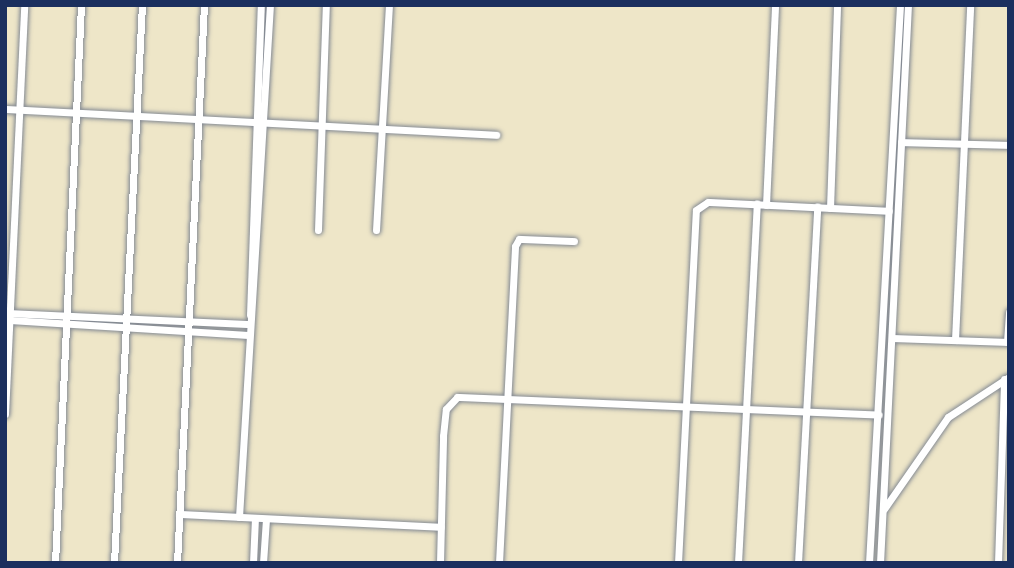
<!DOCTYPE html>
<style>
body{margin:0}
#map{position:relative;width:1014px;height:568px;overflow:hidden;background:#eee6c8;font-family:Vollkorn,serif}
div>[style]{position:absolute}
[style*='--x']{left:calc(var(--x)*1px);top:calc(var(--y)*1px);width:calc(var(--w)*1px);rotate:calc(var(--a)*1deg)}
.roads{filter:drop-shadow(0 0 2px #848a93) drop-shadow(0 0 2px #848a93)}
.street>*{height:7px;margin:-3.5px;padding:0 3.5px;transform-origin:3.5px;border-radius:3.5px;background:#fff}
span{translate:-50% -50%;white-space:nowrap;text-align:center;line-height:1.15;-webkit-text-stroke:6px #fbf7ec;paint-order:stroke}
.frame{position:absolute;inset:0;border:7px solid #1b2f5e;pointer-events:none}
</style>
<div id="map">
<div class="roads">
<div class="street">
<i style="--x:5;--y:109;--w:492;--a:3"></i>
<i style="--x:901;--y:142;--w:108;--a:1.6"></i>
<i style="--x:766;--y:205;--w:200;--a:-87.4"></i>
<i style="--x:830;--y:208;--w:203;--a:-88"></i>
<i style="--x:318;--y:230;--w:225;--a:-88"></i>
<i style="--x:376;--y:230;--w:225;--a:-86.7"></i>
<i style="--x:5;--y:313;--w:244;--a:2.6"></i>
<i style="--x:250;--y:315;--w:310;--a:-88"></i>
<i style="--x:9;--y:320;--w:240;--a:3.6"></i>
<i style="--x:892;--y:338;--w:117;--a:2"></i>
<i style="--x:955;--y:340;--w:335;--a:-87.4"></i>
<i style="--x:1007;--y:342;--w:30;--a:-86"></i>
<i style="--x:5;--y:414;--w:409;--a:-87.3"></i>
<i style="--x:884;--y:509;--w:112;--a:-55.2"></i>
<i style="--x:948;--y:417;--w:73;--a:-33.3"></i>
<i style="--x:179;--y:514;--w:262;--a:2.8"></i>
<i style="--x:239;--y:517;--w:513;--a:-86.54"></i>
<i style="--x:55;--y:563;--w:559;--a:-87.33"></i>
<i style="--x:114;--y:563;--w:559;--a:-87.13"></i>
<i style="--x:177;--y:563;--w:559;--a:-87.23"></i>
<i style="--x:253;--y:563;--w:45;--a:-87.5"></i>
<i style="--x:263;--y:563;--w:44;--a:-86.1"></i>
<i style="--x:440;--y:563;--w:127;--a:-88.6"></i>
<i style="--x:443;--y:436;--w:27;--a:-84"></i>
<i style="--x:446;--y:409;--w:16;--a:-47"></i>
<i style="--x:457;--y:397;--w:422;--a:2.4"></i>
<i style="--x:499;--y:563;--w:317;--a:-87.1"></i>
<i style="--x:515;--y:246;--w:8;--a:-60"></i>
<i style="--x:519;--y:239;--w:55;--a:2.1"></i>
<i style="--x:678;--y:563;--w:353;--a:-87.1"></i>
<i style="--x:696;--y:210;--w:14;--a:-34"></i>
<i style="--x:708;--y:202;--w:181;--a:2.8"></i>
<i style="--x:738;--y:563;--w:360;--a:-87"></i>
<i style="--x:798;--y:563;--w:357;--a:-86.9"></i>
<i style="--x:869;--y:563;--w:559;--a:-86.82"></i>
<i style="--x:880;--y:563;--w:559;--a:-87.13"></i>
<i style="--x:998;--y:563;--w:184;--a:-88.1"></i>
</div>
</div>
<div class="frame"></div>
</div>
